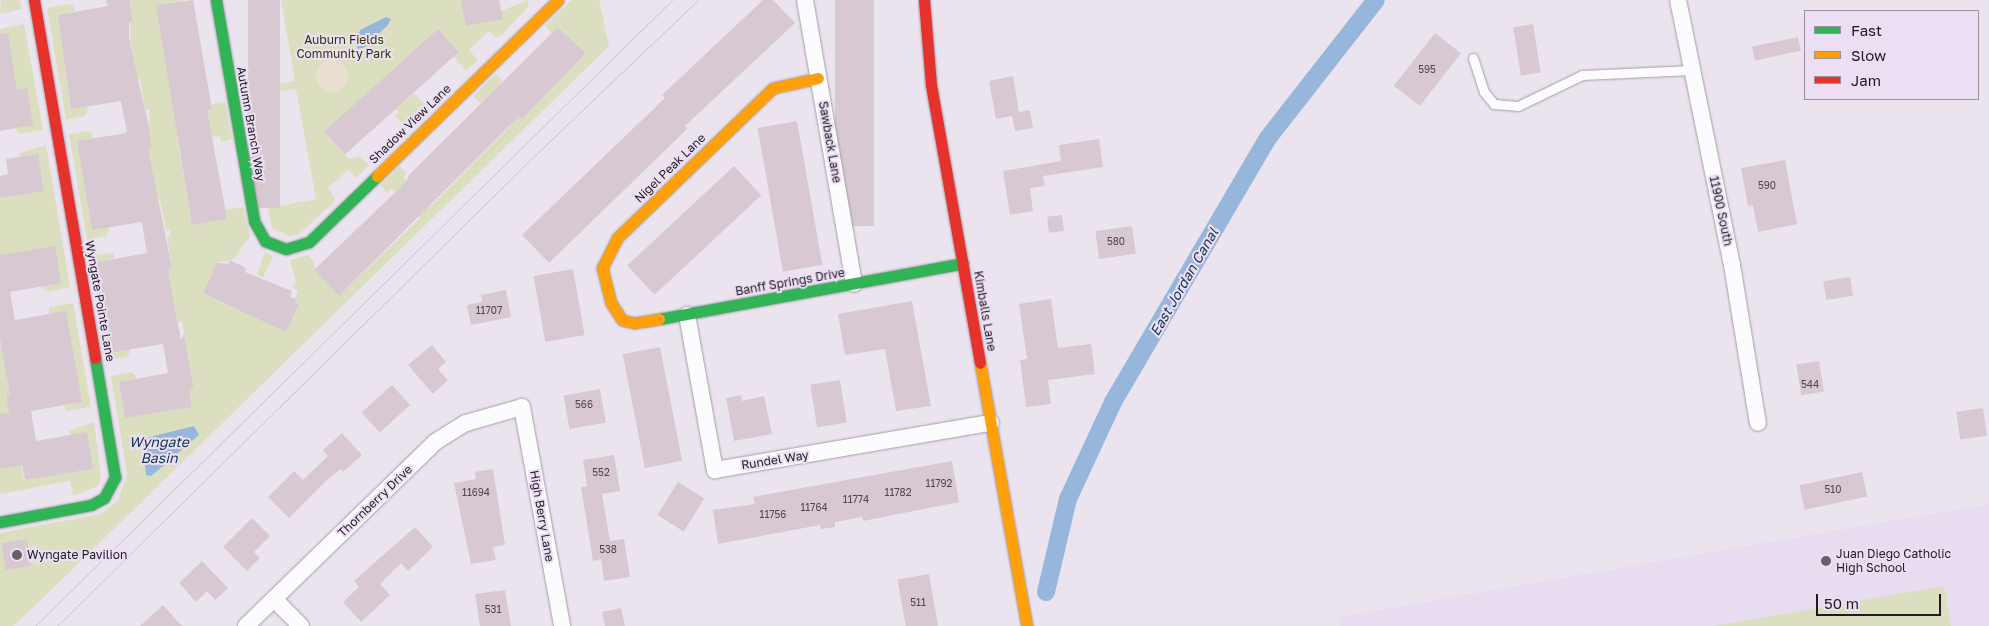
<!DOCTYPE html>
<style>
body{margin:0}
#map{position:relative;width:1989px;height:626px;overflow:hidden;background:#ebe4ef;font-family:"Golos Text",sans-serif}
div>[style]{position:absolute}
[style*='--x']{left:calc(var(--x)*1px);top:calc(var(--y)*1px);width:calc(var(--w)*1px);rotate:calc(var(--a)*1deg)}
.built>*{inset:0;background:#e8dcf0}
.green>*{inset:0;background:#dcdec0}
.sand>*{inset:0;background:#e8dfd0}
.round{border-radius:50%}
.water>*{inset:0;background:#96b7db}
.canal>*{height:18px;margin:-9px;padding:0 9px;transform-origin:9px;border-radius:9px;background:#96b7db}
.building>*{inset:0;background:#d8c8d1;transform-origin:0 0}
.roads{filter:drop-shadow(0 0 1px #a29da5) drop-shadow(0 0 1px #a29da5)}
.lane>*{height:9px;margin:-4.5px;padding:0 4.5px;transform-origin:4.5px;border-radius:4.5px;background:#fcfbfd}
.street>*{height:16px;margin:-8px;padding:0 8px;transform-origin:8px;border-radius:8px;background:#fcfbfd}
.fast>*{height:11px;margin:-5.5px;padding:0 5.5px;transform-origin:5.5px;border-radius:5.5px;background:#30b455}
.slow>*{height:11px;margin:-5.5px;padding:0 5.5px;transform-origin:5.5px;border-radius:5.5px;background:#ff9f0a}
.jam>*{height:11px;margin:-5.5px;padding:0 5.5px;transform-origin:5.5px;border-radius:5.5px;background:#e5322d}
.tram>*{height:1px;margin:-0.5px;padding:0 0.5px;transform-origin:0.5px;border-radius:0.5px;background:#cdcbce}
.dots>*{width:14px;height:14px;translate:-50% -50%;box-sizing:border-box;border:2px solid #ecdff4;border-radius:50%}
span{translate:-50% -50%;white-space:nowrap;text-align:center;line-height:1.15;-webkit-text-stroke:4px #ecdff4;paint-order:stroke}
.number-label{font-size:10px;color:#4c464d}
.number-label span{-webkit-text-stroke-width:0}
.park-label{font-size:12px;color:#303400}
.street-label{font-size:12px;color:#1e1a21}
.poi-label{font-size:12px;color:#1e1a21}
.left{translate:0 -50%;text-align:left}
.water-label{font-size:14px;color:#0e3454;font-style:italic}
.legend{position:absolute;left:1804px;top:10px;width:175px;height:90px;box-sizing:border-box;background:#ecdff4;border:1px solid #9a90a0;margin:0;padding:6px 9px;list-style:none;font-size:15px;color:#1e1a21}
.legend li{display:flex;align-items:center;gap:10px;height:25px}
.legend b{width:25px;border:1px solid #9a90a0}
.scale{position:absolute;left:1816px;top:594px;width:125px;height:22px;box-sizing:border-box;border:2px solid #1e1a21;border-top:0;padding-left:6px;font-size:15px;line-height:18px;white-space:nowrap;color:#1e1a21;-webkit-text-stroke:4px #ecdff4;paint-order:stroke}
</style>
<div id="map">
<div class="built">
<i style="clip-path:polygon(1989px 504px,1989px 626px,1340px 626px,1339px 617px)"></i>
</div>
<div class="green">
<i style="clip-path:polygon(1px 0,20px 0,22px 9px,0 14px)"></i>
<i style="clip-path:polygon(129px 0,187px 0,157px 5px,212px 109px,213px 104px,225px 102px,232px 139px,221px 142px,220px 136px,212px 137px,211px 131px,177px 137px,192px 225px,226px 219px,225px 210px,243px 207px,250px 236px,234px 259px,217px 263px,203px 293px,286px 331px,298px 291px,293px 287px,296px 281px,290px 260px,308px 255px,315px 263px,314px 270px,339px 296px,420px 218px,392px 188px,387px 193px,381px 185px,399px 166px,407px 173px,403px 178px,431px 206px,510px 126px,484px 100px,480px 103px,473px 96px,496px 74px,502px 80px,495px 93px,522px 119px,586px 53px,559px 27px,552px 33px,545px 26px,572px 0,599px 0,609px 46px,40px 601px,13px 626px,0 626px,0 533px,101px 514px,118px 500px,127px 475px,111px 376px,131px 372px,135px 375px,136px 379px,119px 382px,125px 418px,192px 407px,189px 389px,194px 388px,182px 321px,178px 322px,174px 304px,107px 315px,131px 350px,127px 357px,108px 360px,90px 255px,113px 253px,115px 258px,97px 262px,103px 298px,171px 286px,168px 269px,172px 268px,167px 236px,171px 236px,170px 230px,166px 230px,160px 200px,86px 194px,92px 230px,109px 227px,109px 231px,105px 236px,87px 240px,69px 134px,87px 131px,92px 133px,93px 139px,148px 149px,150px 109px,145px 110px,140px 79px,136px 79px,132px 62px,66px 73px,71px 109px,87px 106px,88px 111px,84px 116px,66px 120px,47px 8px,70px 4px,74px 7px,75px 11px,58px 15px,64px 51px,131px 39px)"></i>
<i style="clip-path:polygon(281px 0,461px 0,501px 11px,528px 0,528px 7px,502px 35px,496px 38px,489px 31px,469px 50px,478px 60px,466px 71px,454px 57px,459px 52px,438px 29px,388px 76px,408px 99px,414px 94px,429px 107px,407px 128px,395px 116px,399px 112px,377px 90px,328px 136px,349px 159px,360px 156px,369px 165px,356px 178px,348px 170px,328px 188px,335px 197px,333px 203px,298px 235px,289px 236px,272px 228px,267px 203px,276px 201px,278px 206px,316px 199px,296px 89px,258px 95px,258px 99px,248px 101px,246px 85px,255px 84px,257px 88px,295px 81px)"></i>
<i style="clip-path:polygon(24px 24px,43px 130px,19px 134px,0 93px,0 29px)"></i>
<i style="clip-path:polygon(46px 145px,70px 287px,48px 292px,0 255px,0 198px,44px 190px,38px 154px,21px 157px,20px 153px)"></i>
<i style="clip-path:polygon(265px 252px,273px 256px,263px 277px,257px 274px)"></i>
<i style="clip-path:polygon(73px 303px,91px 407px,66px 411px,64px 406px,82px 402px,75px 366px,7px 378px,10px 394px,6px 395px,24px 480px,93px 469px,69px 431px,94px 422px,101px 478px,98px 486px,73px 496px,70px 481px,0 494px,0 343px,4px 360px,49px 314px,49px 307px)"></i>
<i style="clip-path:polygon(1944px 586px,1951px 626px,1714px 626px)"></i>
</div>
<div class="sand">
<i class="round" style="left:316px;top:60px;width:32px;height:32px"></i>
</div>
<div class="water">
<i style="clip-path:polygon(386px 17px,391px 19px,388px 25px,365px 47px,358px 49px,356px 44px,360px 30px)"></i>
<i style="clip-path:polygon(194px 426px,199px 435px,173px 457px,178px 462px,175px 465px,168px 462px,151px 476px,146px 475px,143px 444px,146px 438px)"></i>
</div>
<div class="canal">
<i style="--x:1046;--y:592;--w:96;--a:-76.7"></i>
<i style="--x:1068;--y:499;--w:107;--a:-65.1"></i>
<i style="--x:1113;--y:402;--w:306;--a:-59.6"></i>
<i style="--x:1268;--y:138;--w:175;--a:-52"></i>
</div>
<div class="building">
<i style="clip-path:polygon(106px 0,129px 0,133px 21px,129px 22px,129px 40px,148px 123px,152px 148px,148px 149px,172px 268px,168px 269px,174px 304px,181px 340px,184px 334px,194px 389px,189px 389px,192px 407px,125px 418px,119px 382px,168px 373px,163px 344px,113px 352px,97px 262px,147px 253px,144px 236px,142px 222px,92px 230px,77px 141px,127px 133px,121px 101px,71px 109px,58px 15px,108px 6px)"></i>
<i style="clip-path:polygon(193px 0,212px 109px,207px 110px,227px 219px,192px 225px,156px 5px)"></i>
<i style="left:248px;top:0;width:32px;height:208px"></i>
<i style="clip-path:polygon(461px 0,499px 0,503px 19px,466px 26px)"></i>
<i style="clip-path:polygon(763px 0,773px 0,795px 23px,685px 126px,687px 129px,549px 263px,522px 235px,665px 98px,662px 95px)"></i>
<i style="left:835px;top:0;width:39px;height:226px"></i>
<i style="left:1533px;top:24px;width:49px;height:20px;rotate:81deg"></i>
<i style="clip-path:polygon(558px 27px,586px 53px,522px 119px,519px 116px,339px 296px,314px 270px,406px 182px,409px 175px)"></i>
<i style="left:438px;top:29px;width:31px;height:153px;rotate:48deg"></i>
<i style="clip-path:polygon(8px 33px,17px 90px,27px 88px,33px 125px,0 131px,0 34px)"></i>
<i style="left:1435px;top:33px;width:33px;height:67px;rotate:38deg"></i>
<i style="left:1798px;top:37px;width:14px;height:47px;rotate:78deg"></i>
<i style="clip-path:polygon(1013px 76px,1019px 112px,1030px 110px,1033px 128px,1015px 131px,1012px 116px,996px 119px,989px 81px)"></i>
<i style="left:797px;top:121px;width:146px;height:40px;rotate:80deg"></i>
<i style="clip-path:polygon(1099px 139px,1103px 167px,1043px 176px,1045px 186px,1030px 188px,1033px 211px,1010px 215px,1003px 171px,1061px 161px,1059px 145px)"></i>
<i style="clip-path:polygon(38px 154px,44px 191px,0 198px,0 176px,8px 174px,6px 159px)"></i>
<i style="clip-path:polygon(1785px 160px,1797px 224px,1758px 232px,1753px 205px,1748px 206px,1741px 168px)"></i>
<i style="left:734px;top:166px;width:40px;height:146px;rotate:47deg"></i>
<i style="left:1062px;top:215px;width:16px;height:15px;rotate:83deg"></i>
<i style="left:1132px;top:226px;width:28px;height:37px;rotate:82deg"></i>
<i style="clip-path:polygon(55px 246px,61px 283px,10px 292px,15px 320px,66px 311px,82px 402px,31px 411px,36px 441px,87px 432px,93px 469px,25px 480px,22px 465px,0 469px,0 414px,9px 413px,6px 394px,10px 394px,0 340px,0 255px)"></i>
<i style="clip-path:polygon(230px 260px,246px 268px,245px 272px,292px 291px,290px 297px,297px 299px,295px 302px,299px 304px,286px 332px,203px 293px,217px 263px,228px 264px)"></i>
<i style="left:573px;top:269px;width:67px;height:40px;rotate:80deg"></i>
<i style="left:1850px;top:277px;width:19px;height:27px;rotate:81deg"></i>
<i style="clip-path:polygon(506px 290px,511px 317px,471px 325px,467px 305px,482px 302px,481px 295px)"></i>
<i style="clip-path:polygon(1051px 299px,1058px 348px,1091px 344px,1095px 374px,1048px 380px,1051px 404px,1026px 407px,1020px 360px,1027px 359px,1019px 304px)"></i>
<i style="clip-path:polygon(912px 301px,931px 406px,896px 411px,885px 349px,845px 355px,838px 314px)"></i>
<i style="clip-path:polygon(432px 345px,446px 362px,438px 369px,448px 380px,433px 394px,408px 365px)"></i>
<i style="left:660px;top:347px;width:116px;height:38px;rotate:79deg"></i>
<i style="left:1819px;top:361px;width:31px;height:23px;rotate:81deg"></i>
<i style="left:840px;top:380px;width:43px;height:30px;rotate:81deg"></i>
<i style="left:392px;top:385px;width:27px;height:41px;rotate:48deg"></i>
<i style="left:600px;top:389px;width:34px;height:37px;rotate:80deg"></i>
<i style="clip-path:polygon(741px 395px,742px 401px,764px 396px,772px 434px,734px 441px,726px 398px)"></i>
<i style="left:1983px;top:408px;width:28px;height:27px;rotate:82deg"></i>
<i style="clip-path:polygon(342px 433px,362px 455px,343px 472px,341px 469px,328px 479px,289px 518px,268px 497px,294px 471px,303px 480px,328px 456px,323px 450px)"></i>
<i style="clip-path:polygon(614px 455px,620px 491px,602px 494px,610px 541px,624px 539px,630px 577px,604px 581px,601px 559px,593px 561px,581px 487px,587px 486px,583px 460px)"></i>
<i style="clip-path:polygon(952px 461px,959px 502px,863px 521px,862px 517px,835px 522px,835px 527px,821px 529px,820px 525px,718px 544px,713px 510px,755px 504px,753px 497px)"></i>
<i style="clip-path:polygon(493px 469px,505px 545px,493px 547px,496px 560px,471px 564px,454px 483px,476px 479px,475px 472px)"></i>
<i style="left:1862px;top:472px;width:25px;height:64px;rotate:78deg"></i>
<i style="left:678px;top:482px;width:31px;height:39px;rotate:32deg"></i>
<i style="clip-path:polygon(252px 518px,270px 536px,254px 552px,260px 558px,247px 571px,223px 547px)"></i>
<i style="clip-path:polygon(415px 527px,433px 547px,408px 571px,401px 563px,380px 584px,390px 595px,361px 622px,343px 602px,359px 587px,354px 581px)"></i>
<i style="left:27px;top:539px;width:27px;height:26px;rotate:80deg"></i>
<i style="clip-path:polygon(202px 561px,228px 588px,215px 600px,207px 591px,196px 602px,179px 583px)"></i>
<i style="left:929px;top:574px;width:53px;height:32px;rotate:80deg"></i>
<i style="clip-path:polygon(505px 590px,511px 626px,480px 626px,475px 594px)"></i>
<i style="clip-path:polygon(163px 605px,182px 626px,140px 626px)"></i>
<i style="clip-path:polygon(621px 608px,625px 626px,605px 626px,602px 612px)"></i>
</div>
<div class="roads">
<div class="lane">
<i style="--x:1473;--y:58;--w:36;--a:72"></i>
<i style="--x:1484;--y:92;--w:16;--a:50"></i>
<i style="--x:1494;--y:104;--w:24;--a:5"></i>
<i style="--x:1518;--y:106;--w:71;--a:-25.8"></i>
<i style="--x:1582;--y:75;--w:110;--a:-2.6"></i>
</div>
<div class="street">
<i style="--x:805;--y:0;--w:288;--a:80.2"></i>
<i style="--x:1678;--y:0;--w:270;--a:78.5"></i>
<i style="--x:1732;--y:265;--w:160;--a:80.7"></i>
<i style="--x:687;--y:315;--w:158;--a:79.8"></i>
<i style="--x:715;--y:470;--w:280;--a:-9.7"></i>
<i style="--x:274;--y:599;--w:38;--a:45"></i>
<i style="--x:246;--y:626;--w:264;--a:-44.2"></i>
<i style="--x:435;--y:442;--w:36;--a:-32"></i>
<i style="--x:466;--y:423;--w:58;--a:-15.9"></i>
<i style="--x:522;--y:407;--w:223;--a:79.6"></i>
</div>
<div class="fast">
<i style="--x:216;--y:0;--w:224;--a:80.2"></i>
<i style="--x:254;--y:221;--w:23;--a:61"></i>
<i style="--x:265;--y:241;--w:22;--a:21"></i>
<i style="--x:286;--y:249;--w:24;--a:-17"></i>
<i style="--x:309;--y:242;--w:95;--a:-44.1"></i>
<i style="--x:659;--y:319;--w:309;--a:-10.4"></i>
<i style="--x:0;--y:522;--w:93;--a:-10.6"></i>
<i style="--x:91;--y:505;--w:15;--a:-28"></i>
<i style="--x:104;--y:498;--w:24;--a:-62"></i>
<i style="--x:115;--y:477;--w:121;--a:-99.5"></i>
</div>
<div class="slow">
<i style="--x:377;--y:176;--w:252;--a:-44.2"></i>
<i style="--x:659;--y:319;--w:25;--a:171"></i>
<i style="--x:634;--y:323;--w:12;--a:-166"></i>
<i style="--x:622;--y:320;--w:20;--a:-123"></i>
<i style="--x:611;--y:303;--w:36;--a:-104"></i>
<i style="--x:602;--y:268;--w:34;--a:-63"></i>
<i style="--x:617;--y:238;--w:216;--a:-43.9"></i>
<i style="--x:773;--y:88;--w:46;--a:-12.5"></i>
<i style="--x:980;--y:363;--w:267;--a:79.9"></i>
</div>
<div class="jam">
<i style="--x:34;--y:0;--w:363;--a:80.3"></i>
<i style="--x:924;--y:0;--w:85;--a:85.3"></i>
<i style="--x:931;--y:85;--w:282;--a:80"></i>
</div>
</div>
<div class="tram">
<i style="--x:35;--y:626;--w:893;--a:-44.5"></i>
<i style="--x:57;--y:626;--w:667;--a:-44.57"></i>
<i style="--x:532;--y:158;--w:229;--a:-43.6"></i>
</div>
<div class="dots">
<i style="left:17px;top:555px;background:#666169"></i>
<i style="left:1826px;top:561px;background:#666169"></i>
</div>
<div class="number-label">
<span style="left:1427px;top:70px">595</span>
<span style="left:1767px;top:186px">590</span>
<span style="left:1116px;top:242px">580</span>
<span style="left:489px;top:311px">11707</span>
<span style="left:1810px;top:385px">544</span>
<span style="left:584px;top:405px">566</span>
<span style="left:601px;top:473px">552</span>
<span style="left:939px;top:484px">11792</span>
<span style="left:1833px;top:490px">510</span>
<span style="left:476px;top:493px">11694</span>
<span style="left:898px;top:493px">11782</span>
<span style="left:856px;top:500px">11774</span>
<span style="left:814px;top:508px">11764</span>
<span style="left:773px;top:515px">11756</span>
<span style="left:608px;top:550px">538</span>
<span style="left:918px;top:603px">511</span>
<span style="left:493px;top:610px">531</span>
</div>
<div class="park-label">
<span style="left:344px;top:47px">Auburn Fields<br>Community Park</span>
</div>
<div class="street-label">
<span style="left:251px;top:124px;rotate:80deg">Autumn Branch Way</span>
<span style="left:410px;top:124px;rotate:-44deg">Shadow View Lane</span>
<span style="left:830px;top:142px;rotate:80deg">Sawback Lane</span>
<span style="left:670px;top:168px;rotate:-44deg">Nigel Peak Lane</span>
<span style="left:1721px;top:211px;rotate:78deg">11900 South</span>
<span style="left:790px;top:282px;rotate:-10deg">Banff Springs Drive</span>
<span style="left:100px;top:301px;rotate:80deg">Wyngate Pointe Lane</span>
<span style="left:985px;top:311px;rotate:80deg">Kimballs Lane</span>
<span style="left:775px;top:460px;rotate:-9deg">Rundel Way</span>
<span style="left:375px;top:501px;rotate:-44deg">Thornberry Drive</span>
<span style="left:542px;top:516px;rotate:80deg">High Berry Lane</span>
</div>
<div class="poi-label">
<span class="left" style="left:1836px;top:561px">Juan Diego Catholic<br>High School</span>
<span class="left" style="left:27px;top:555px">Wyngate Pavilion</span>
</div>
<div class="water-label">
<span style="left:1184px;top:282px;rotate:-60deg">East Jordan Canal</span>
<span style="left:159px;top:450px">Wyngate<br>Basin</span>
</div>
<ul class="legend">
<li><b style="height:6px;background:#30b455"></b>Fast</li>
<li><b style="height:6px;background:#ff9f0a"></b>Slow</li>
<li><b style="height:6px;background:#e5322d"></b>Jam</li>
</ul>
<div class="scale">50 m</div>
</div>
